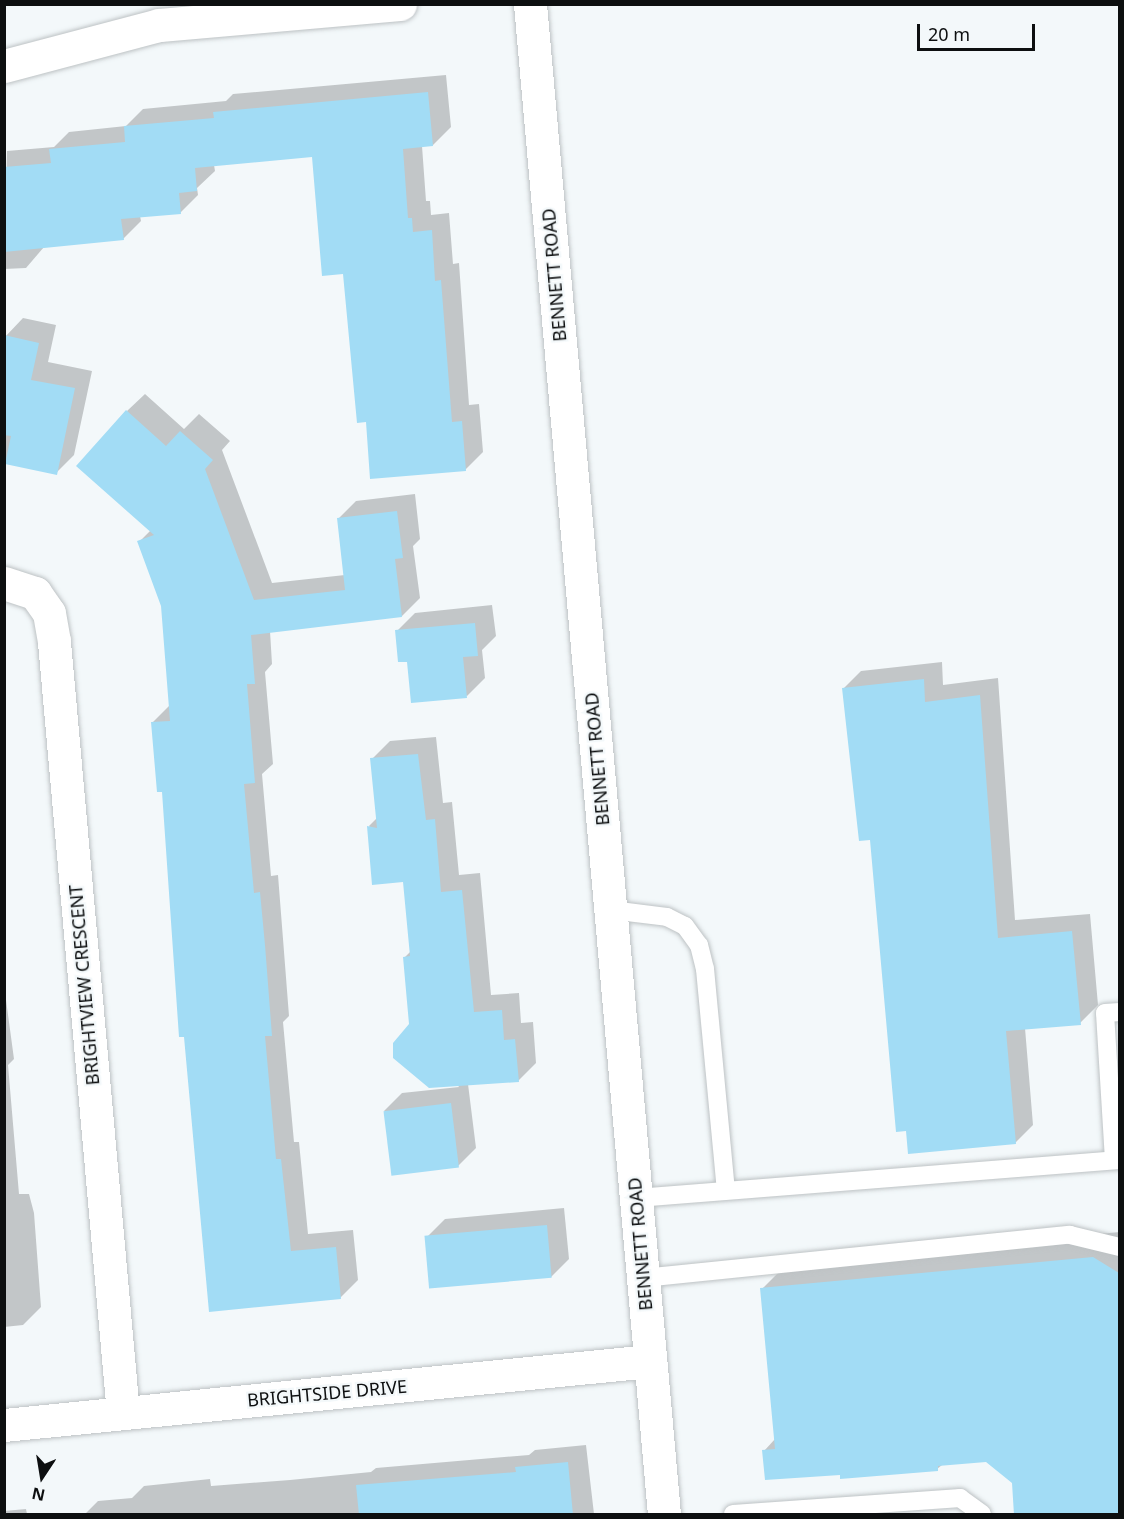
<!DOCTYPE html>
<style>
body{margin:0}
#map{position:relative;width:1124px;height:1519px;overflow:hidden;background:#f3f8fa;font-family:"Noto Sans",sans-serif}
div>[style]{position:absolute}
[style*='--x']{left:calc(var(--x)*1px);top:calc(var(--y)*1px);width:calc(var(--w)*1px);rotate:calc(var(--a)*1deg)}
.shadow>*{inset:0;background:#0003}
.building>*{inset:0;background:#a2dcf5;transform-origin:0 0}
.roads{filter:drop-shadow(0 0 2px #bdc2c4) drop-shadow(0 0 2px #bdc2c4)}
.service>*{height:18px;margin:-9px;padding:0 9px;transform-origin:9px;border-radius:9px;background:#fff}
.minor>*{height:33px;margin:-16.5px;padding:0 16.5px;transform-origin:16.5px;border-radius:16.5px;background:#fff}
span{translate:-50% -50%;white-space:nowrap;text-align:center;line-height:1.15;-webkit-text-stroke:4.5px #f3f8fa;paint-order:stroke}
.street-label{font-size:18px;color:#0d0f10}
.frame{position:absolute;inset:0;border:6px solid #0d0f10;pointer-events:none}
.north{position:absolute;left:12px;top:1447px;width:60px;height:60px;-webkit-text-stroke:4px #f3f8fa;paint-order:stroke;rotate:192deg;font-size:16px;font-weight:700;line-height:24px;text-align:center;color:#0d0f10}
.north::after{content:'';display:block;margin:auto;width:21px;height:27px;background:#0d0f10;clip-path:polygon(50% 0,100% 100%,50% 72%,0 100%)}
.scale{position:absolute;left:917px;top:24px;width:118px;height:27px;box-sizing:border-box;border:3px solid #0d0f10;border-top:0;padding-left:8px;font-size:18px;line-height:21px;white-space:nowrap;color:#0d0f10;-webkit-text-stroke:4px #f3f8fa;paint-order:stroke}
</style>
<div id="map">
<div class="shadow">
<i style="clip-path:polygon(446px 75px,451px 127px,433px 145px,422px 146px,426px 201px,430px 201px,431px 215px,449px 213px,453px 264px,459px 263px,469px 405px,479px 404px,483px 452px,465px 470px,367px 421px,344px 273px,314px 155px,214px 165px,215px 171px,197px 188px,198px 195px,180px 213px,140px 216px,141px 221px,123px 239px,44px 247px,26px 268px,4px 269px,7px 151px,54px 147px,69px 132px,126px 126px,143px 109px,226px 101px,233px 94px)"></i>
<i style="clip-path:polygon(23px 318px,56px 325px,48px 362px,92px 371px,74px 455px,56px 473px,4px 462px,4px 338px)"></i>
<i style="clip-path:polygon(145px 394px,184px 429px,199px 414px,230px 441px,222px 450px,272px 583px,345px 575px,338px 519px,356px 501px,415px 494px,420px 539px,413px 546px,420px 598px,402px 616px,270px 631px,272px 664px,265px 672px,273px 764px,262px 774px,271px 876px,278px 875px,282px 926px,289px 1016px,283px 1022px,294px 1142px,299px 1142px,308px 1234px,353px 1230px,358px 1280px,340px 1298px,210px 1310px,164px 790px,152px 723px,170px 705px,162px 605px,139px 542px,151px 530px,127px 411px)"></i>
<i style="clip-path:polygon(492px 605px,496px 636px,482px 650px,485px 678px,467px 696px,409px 660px,397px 631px,415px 613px)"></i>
<i style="clip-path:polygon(942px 662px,943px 685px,998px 678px,1015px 920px,1090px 914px,1098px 1005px,1080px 1023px,1025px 1028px,1033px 1125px,1015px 1143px,872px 838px,843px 689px,861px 671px)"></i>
<i style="clip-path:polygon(436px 737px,443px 803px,452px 802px,459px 875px,480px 873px,491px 995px,519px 993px,521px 1023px,533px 1022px,536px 1063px,518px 1081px,468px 1084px,476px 1148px,458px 1166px,384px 1111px,402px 1093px,459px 1087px,411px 1025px,404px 958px,411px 951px,404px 881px,369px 826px,377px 818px,372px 759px,390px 741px)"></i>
<i style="clip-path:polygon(4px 985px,14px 1059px,8px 1065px,19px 1194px,29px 1194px,34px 1213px,41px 1307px,23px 1325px,4px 1327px)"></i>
<i style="clip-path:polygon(564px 1208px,569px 1259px,551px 1277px,427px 1237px,445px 1219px)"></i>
<i style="clip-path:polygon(1120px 1232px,1120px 1514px,1016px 1514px,1013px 1482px,987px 1460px,942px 1465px,937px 1469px,841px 1473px,764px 1451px,775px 1439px,762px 1289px,788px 1263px)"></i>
<i style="clip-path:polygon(586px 1445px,594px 1514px,85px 1514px,98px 1501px,132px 1498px,144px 1486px,210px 1479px,211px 1486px,290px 1480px,371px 1472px,376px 1468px,529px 1455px,535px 1450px)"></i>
<i style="clip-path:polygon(26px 1509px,27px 1514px,4px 1514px,4px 1511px)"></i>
</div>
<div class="building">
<i style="clip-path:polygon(428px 92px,433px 146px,403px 149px,408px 218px,412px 218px,413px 232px,432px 230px,435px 281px,441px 280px,452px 422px,462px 421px,466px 471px,370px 479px,366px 422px,357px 423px,343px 274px,322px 276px,312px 157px,195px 168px,197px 191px,179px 193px,181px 214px,121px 219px,124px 240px,4px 252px,4px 167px,51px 163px,49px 149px,125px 142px,124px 126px,214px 118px,213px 112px)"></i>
<i style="clip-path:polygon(4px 335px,39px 343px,31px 380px,75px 388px,57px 475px,5px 464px,11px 436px,4px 435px)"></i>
<i style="clip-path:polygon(126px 410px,166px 446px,180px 431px,213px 460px,205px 469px,254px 600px,345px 590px,337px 518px,397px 511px,403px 558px,395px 559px,402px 617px,251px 635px,255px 684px,247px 684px,255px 783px,244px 784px,254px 893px,260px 892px,265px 945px,272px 1036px,265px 1036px,276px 1159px,281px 1159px,291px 1251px,336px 1247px,341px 1299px,209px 1312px,184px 1037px,179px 1037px,162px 792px,157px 792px,151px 722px,170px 721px,161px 606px,137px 541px,154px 535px,76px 466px)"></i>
<i style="clip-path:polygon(475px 623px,478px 656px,463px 657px,467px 698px,411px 703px,407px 662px,398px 662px,395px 630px)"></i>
<i style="clip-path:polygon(924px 679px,925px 702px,980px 695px,998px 938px,1072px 931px,1081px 1025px,1006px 1031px,1016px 1144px,908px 1154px,906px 1131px,896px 1132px,870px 840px,859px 841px,842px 688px)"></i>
<i style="clip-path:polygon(418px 754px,426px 820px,435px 819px,441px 892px,462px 890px,474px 1012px,502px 1010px,504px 1040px,515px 1039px,519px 1082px,429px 1088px,393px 1058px,393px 1043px,409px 1024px,403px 957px,410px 956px,403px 882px,372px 885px,367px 826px,377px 828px,370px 758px)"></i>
<i style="left:451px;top:1103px;width:65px;height:68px;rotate:83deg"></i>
<i style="left:547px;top:1225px;width:53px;height:123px;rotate:85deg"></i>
<i style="clip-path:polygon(1093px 1257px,1119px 1273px,1119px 1515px,1014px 1515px,1012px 1483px,986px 1462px,938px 1466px,938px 1471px,840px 1479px,840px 1475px,765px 1480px,762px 1450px,775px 1449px,760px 1288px)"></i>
<i style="clip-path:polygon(568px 1462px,573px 1515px,359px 1515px,356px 1485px,516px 1472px,515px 1467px)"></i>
</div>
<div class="roads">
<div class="service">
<i style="--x:611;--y:910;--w:56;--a:7.1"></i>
<i style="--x:667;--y:917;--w:20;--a:27"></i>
<i style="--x:685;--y:926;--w:24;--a:54"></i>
<i style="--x:699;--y:945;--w:25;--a:76"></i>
<i style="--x:705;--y:969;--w:222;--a:84.6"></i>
<i style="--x:1114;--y:1160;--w:147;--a:-93.5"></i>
<i style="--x:1105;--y:1013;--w:15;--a:-4"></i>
<i style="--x:636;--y:1198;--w:485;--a:-4.5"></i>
<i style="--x:643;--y:1278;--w:429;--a:-5.8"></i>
<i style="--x:1070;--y:1235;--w:51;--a:13.5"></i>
<i style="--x:733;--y:1514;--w:228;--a:-4"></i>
<i style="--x:960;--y:1498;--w:27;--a:36"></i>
</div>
<div class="minor">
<i style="--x:530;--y:4;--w:1516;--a:84.93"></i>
<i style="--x:4;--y:66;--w:160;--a:-14.8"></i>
<i style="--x:159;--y:25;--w:242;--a:-5"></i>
<i style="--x:4;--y:583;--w:33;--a:18"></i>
<i style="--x:35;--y:593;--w:24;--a:55"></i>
<i style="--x:49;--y:613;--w:29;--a:80"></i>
<i style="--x:54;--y:642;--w:774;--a:84.89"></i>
<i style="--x:4;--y:1425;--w:649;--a:-5.66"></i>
</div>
</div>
<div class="street-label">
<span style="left:554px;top:275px;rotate:-95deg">BENNETT ROAD</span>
<span style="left:597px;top:759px;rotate:-95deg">BENNETT ROAD</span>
<span style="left:84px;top:985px;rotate:-95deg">BRIGHTVIEW CRESCENT</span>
<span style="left:640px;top:1244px;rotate:-95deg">BENNETT ROAD</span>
<span style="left:327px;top:1393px;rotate:-5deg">BRIGHTSIDE DRIVE</span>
</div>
<div class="frame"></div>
<div class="north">N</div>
<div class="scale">20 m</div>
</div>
